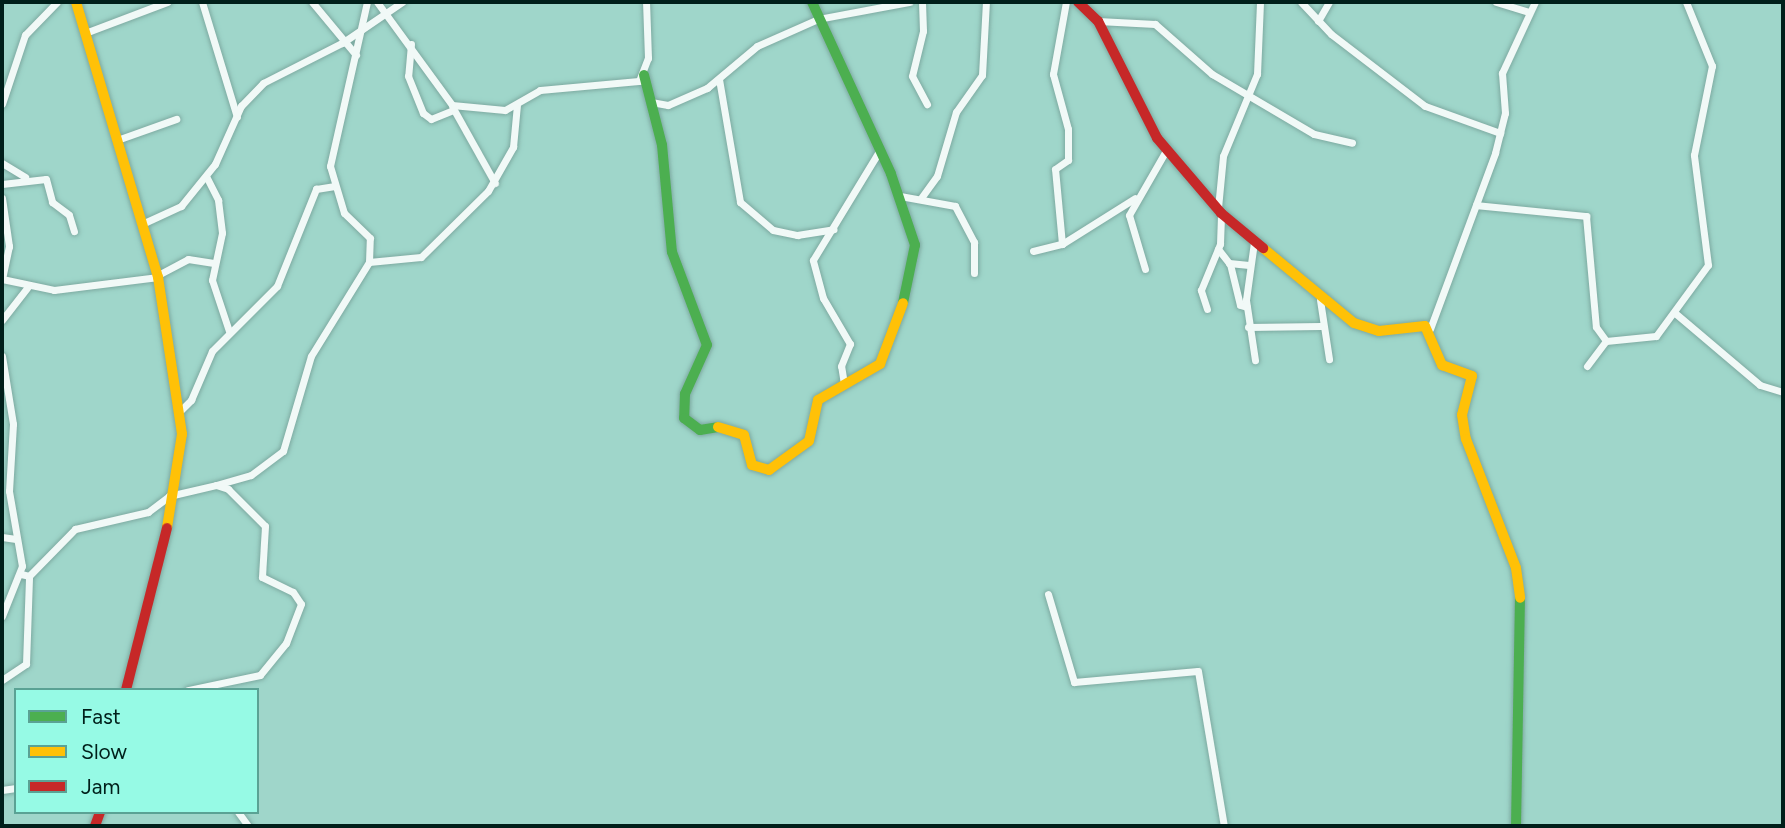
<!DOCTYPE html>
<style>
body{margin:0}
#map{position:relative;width:1785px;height:828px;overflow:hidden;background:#9fd6ca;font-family:Figtree,sans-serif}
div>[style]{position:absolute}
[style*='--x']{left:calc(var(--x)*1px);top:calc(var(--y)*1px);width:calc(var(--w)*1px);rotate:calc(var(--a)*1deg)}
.roads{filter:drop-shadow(0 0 2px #7daaa1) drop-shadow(0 0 2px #7daaa1)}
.street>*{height:7px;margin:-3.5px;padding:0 3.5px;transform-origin:3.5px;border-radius:3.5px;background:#f1f9f7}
.fast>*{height:10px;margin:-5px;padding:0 5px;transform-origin:5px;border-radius:5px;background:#4caf50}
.slow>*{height:10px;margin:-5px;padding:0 5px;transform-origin:5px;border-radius:5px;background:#ffc107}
.jam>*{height:10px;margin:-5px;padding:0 5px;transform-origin:5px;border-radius:5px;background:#c62828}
span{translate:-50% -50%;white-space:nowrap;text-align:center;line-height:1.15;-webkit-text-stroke:5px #96fae5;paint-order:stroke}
.frame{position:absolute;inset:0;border:4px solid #001f1a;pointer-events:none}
.legend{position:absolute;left:14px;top:688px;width:245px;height:126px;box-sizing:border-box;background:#96fae5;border:2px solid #5aa294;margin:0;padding:9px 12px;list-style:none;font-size:21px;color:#001f1a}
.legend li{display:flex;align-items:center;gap:14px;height:35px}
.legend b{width:35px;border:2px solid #5aa294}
</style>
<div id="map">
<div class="roads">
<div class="street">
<i style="--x:202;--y:2;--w:120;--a:73.1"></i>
<i style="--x:312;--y:2;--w:69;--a:50.3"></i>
<i style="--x:377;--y:2;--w:127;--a:53.9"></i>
<i style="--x:452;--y:105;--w:53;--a:5.4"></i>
<i style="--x:505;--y:110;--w:40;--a:-29.7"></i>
<i style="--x:540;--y:90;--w:99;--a:-5.2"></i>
<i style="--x:639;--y:81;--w:25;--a:-69"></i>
<i style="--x:648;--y:58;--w:56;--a:-92"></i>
<i style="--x:922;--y:2;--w:29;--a:88"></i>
<i style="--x:923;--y:31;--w:46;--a:103.7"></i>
<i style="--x:912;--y:76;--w:32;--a:62"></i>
<i style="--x:1301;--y:2;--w:44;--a:46.8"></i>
<i style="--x:1331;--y:34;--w:118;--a:37.5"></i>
<i style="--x:1425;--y:106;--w:80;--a:19.8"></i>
<i style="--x:1496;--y:2;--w:34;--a:17"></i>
<i style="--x:1098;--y:21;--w:57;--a:3"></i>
<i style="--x:1155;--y:24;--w:76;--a:41.3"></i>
<i style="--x:1212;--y:74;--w:118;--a:30.5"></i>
<i style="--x:1314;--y:134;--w:39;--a:13"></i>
<i style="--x:1318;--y:21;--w:22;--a:-60"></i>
<i style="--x:85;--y:33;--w:88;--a:-20.7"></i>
<i style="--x:411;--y:44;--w:32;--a:95"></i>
<i style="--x:408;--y:76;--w:40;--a:68"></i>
<i style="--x:423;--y:113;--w:10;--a:37"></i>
<i style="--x:431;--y:119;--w:24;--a:-22"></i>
<i style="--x:719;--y:79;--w:125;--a:80.3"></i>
<i style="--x:740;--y:202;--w:43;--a:40.3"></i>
<i style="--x:773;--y:230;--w:25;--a:12"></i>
<i style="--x:797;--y:235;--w:37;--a:-9"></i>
<i style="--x:651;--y:102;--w:17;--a:10"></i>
<i style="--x:668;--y:105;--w:43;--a:-23.6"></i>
<i style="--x:707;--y:88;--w:65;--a:-40"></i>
<i style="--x:757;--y:46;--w:67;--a:-23.9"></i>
<i style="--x:818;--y:19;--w:93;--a:-10.6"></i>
<i style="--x:2;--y:104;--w:73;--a:-71.6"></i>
<i style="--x:25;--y:35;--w:46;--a:-45.9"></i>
<i style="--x:453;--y:108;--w:86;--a:60.8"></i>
<i style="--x:117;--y:140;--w:63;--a:-19.6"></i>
<i style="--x:2;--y:163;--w:27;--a:31"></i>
<i style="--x:206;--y:176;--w:27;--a:63"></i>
<i style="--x:218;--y:200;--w:33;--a:83"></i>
<i style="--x:222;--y:233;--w:48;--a:102"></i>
<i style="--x:212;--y:280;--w:54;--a:71.6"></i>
<i style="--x:2;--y:184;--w:44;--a:-6.5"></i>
<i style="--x:46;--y:179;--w:24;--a:75"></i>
<i style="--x:52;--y:202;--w:21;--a:37"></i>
<i style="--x:69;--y:215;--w:17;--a:73"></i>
<i style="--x:900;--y:196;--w:56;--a:10.3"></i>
<i style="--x:955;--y:206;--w:41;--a:62.2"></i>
<i style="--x:974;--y:242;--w:31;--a:90"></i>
<i style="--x:2;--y:198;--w:49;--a:81.7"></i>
<i style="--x:9;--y:246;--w:34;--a:102"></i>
<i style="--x:921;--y:198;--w:27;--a:-54"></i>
<i style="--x:937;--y:176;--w:67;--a:-73.5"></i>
<i style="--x:956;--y:112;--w:45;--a:-54.9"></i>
<i style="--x:982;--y:75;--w:73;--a:-86.9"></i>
<i style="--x:1476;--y:205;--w:111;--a:5.7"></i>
<i style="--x:1586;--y:216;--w:111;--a:84.9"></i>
<i style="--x:1596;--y:327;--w:17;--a:54"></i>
<i style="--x:1218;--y:208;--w:52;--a:-84.5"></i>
<i style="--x:1223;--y:156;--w:89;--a:-67.5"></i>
<i style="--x:1257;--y:74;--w:72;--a:-87.6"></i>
<i style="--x:144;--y:223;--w:41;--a:-24.7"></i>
<i style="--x:181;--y:206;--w:54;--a:-51"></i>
<i style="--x:215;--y:164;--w:64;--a:-65.9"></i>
<i style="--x:241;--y:106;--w:32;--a:-46"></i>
<i style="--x:263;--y:83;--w:89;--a:-26.9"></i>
<i style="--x:342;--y:43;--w:73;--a:-34.3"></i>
<i style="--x:1254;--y:242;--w:59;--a:97.9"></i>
<i style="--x:1246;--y:300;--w:61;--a:81.5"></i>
<i style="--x:1062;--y:244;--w:75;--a:-95.3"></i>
<i style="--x:1055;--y:169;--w:16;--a:-35"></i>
<i style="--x:1068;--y:160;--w:31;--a:-90"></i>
<i style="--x:1068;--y:129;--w:57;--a:-105.3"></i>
<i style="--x:1053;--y:74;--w:73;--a:-79.8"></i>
<i style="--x:1218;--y:249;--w:18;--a:52"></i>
<i style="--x:1229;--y:263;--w:20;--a:6"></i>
<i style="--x:1033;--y:251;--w:30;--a:-14"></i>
<i style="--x:1062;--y:244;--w:86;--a:-32.2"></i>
<i style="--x:369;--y:262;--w:52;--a:-5.5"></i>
<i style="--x:421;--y:257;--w:94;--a:-44.6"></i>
<i style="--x:488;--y:191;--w:51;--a:-60.4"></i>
<i style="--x:513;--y:147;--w:42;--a:-84.6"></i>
<i style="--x:1230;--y:264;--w:42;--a:76.3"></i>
<i style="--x:1240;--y:305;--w:7;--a:16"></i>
<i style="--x:1145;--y:269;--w:56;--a:-106.5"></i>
<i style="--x:1129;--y:215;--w:76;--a:-60.1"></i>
<i style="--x:158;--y:275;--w:34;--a:-28"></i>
<i style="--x:188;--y:259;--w:26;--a:9"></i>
<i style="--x:2;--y:279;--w:53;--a:11.9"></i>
<i style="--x:54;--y:290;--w:105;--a:-7.1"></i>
<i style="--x:1320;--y:300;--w:60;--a:81.3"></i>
<i style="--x:1207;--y:309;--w:20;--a:-108"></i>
<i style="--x:1201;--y:290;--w:50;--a:-67.6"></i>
<i style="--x:1220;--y:244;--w:31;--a:-88"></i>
<i style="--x:1675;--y:313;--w:111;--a:40.3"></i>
<i style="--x:1760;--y:385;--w:24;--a:17"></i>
<i style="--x:2;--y:320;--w:41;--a:-52"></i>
<i style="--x:1248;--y:327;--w:73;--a:-0.8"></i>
<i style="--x:1430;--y:329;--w:188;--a:-69.7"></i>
<i style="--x:1495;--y:153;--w:41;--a:-76"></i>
<i style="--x:1505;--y:113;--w:40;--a:-94.3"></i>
<i style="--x:1502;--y:73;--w:78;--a:-65.1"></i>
<i style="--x:2;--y:356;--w:69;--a:80.8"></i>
<i style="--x:13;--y:424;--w:67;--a:93.4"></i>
<i style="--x:9;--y:491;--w:76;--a:80.2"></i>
<i style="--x:22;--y:566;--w:54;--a:111.8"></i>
<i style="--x:1587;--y:366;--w:31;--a:-53"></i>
<i style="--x:1606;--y:341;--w:50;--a:-5.7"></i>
<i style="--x:1656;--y:336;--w:88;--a:-53.8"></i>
<i style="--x:1708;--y:265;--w:111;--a:-97.3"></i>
<i style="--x:1694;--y:155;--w:91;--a:-78.6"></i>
<i style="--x:1712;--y:66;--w:69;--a:-112.1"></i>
<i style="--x:844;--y:384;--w:18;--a:-99"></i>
<i style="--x:841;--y:366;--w:24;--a:-68"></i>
<i style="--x:850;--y:344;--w:53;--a:-120.4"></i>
<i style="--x:823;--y:298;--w:39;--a:-105"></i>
<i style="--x:813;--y:260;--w:125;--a:-58.7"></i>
<i style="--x:180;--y:411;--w:16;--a:-45"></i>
<i style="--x:191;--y:400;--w:53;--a:-66.8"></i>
<i style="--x:212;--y:351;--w:92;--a:-45"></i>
<i style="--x:277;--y:286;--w:105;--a:-68.1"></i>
<i style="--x:316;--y:189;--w:19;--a:-9"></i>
<i style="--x:216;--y:485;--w:36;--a:-16"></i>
<i style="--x:251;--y:475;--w:40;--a:-37"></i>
<i style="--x:283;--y:451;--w:99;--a:-73.6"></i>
<i style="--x:311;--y:356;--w:110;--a:-58.3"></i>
<i style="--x:369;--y:262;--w:24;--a:-88"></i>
<i style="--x:370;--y:238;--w:36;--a:-136"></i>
<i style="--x:344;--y:213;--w:49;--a:-106.6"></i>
<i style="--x:330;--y:166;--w:168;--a:-77.3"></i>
<i style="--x:2;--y:537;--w:14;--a:8"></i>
<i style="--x:21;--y:574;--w:8;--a:14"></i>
<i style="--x:29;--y:576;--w:66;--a:-45.6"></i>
<i style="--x:75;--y:529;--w:75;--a:-13.1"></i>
<i style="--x:148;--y:512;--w:26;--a:-37"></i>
<i style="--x:169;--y:496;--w:48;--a:-13.2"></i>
<i style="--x:216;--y:485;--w:13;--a:18"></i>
<i style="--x:228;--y:489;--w:52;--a:45"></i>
<i style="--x:265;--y:526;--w:51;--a:93.4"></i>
<i style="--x:262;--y:577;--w:34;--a:26"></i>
<i style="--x:293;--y:592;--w:14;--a:56"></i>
<i style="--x:301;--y:604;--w:42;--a:111"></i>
<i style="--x:286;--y:643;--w:41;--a:129.1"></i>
<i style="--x:260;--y:675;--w:74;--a:168.2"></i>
<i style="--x:1048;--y:594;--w:92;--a:73.5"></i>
<i style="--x:1074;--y:682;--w:124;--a:-5.1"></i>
<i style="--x:1198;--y:671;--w:157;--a:80.5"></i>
<i style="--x:2;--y:680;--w:29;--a:-34"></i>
<i style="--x:26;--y:664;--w:88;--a:-88"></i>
<i style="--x:2;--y:790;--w:14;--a:-8"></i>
<i style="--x:238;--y:812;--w:17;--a:54"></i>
</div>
<div class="fast">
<i style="--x:812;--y:2;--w:189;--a:65.3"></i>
<i style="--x:891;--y:174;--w:75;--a:71.3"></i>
<i style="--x:915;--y:245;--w:59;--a:101.7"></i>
<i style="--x:644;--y:75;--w:72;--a:75.6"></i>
<i style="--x:662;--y:145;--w:107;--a:84.7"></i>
<i style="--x:672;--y:252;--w:99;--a:69.4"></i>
<i style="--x:707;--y:345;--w:54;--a:114.2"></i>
<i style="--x:685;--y:394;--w:24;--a:92"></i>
<i style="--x:684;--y:418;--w:20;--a:37"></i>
<i style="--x:700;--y:430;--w:18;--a:-9"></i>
<i style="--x:1516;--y:826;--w:228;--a:-89"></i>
</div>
<div class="slow">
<i style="--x:76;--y:2;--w:287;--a:73.4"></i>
<i style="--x:158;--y:277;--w:159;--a:81.3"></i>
<i style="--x:182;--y:434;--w:95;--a:99.1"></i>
<i style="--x:1263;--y:248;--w:118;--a:39.5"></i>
<i style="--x:1354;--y:323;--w:26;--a:18"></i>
<i style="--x:1379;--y:331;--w:46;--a:-6.2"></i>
<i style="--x:1425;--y:326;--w:43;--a:66.4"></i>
<i style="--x:1442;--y:365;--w:32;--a:20"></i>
<i style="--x:1472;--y:376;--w:40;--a:104.4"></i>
<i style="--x:1462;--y:415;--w:24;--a:81"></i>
<i style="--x:1466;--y:439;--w:138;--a:68.8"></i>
<i style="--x:1516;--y:568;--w:30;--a:82"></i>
<i style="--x:718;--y:427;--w:27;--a:17"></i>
<i style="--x:744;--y:435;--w:31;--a:75"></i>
<i style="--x:752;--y:465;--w:18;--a:16"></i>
<i style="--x:769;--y:470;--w:49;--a:-35.9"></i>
<i style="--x:809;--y:441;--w:42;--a:-77.6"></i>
<i style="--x:818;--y:400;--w:72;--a:-30.1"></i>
<i style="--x:880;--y:364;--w:65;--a:-69.3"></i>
</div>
<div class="jam">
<i style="--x:1078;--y:2;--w:28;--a:44"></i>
<i style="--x:1098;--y:21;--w:131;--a:63.2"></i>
<i style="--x:1157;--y:138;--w:99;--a:49.5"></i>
<i style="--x:1221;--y:213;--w:55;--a:39.8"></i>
<i style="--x:126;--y:690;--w:167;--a:-75.8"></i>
<i style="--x:95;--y:826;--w:15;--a:-70"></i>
</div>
</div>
<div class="frame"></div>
<ul class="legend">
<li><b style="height:9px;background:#4caf50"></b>Fast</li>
<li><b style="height:9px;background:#ffc107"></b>Slow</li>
<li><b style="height:9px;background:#c62828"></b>Jam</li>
</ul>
</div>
